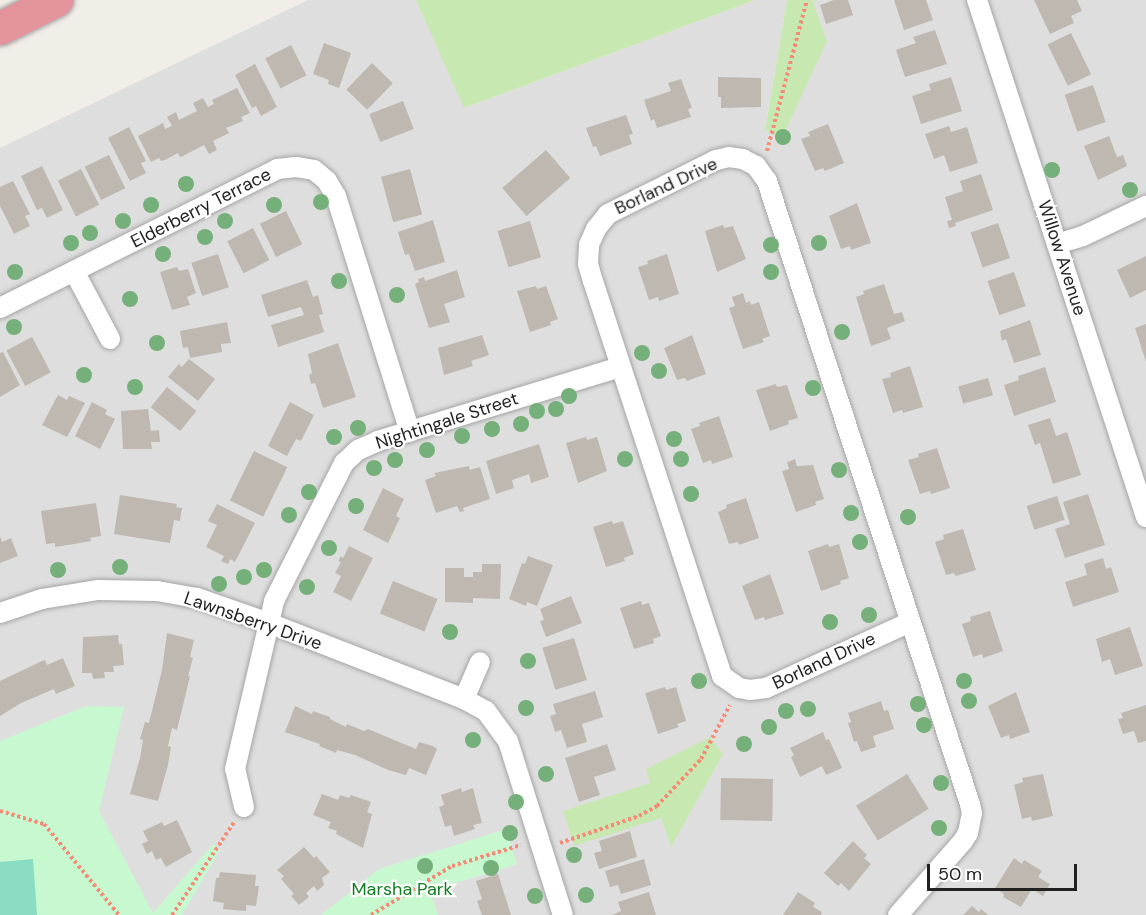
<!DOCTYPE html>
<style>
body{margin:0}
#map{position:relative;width:1146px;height:915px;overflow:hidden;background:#f1eee8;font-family:"DM Sans",sans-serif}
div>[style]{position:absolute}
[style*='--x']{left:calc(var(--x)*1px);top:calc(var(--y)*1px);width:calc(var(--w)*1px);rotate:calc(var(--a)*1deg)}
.residential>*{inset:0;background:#dfdede}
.grass>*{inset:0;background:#c8e8b1}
.park>*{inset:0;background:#c8f8cf}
.pitch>*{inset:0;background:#8adcc2}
.building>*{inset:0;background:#beb8b1;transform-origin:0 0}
.path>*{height:4px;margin-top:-2px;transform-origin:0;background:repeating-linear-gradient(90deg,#f58a75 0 3px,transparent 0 6px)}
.roads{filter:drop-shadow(0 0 2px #a5a5a5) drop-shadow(0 0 2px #a5a5a5)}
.street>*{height:20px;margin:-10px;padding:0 10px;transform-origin:10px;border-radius:10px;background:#fff}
.highway>*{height:33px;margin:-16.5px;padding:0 16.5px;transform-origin:16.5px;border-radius:16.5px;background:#e4949d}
.trees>*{width:16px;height:16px;margin:-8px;border-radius:50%;background:#75b07a}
span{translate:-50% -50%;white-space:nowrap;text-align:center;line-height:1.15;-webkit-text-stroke:4.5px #fff;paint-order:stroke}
.street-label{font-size:18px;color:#212121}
.park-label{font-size:18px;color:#107d20}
.scale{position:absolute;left:927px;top:864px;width:150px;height:27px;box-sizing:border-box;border:3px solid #212121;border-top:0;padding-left:8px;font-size:18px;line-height:21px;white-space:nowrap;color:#212121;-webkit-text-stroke:4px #fff;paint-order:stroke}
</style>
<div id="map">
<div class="residential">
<i style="clip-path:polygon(308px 0,416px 0,465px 108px,755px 0,787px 0,765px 129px,812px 1px,816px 0,1146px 0,1146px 915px,0 915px,0 148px)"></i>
</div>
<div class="grass">
<i style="clip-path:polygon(416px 0,755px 0,464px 108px)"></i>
<i style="clip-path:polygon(787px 0,816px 0,813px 2px,827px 41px,782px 138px,765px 130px)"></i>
<i style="clip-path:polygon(710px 737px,723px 754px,671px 847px,661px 818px,574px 846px,563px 811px,650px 783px,646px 769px)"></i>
</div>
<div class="park">
<i style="clip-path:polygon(86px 706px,124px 707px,99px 811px,153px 913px,213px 844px,220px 850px,182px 915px,0 915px,0 741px)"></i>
<i style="clip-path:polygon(506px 829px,517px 864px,430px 891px,438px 915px,321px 915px,379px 869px)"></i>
</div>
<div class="pitch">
<i style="clip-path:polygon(33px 859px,37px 915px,0 915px,0 862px)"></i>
</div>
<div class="building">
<i style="clip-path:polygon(834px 0,848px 0,853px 15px,826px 24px,820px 5px)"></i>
<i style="clip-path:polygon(894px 0,926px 0,933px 20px,904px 30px)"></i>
<i style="clip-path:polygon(1034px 0,1077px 0,1082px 11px,1071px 16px,1074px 23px,1050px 34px)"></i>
<i style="clip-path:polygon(935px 30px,947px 64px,905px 77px,896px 50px,916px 43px,913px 37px)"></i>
<i style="left:1071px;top:33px;width:46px;height:26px;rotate:64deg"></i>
<i style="clip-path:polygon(324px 43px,351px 53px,339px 88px,328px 84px,329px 80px,313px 74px)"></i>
<i style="left:291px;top:45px;width:34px;height:29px;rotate:63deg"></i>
<i style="left:372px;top:63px;width:29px;height:37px;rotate:44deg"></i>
<i style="clip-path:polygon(255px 64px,277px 107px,261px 116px,256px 106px,252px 108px,235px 75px)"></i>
<i style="clip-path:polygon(718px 77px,761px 78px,761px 107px,721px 108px,721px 97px,718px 97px)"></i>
<i style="clip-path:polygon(951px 77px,962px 111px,921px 124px,912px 96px,931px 90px,929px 84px)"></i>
<i style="clip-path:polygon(681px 79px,692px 108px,688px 109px,691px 117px,657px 128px,654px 119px,651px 121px,644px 100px,671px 91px,668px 83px)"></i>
<i style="left:1093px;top:85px;width:39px;height:30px;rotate:71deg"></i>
<i style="clip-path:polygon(237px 88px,250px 113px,241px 117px,243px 121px,226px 128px,229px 133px,213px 141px,217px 150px,209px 154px,204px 145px,183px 156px,180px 157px,178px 153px,165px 160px,161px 161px,159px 158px,151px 162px,138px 136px,163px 123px,165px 129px,172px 126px,167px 117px,176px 112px,179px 120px,197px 111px,193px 103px,203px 98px,208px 107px,214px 104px,212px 100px)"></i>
<i style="left:403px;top:101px;width:30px;height:36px;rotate:69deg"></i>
<i style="clip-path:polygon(626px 115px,633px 134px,629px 135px,632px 144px,600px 156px,596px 146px,593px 147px,586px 128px)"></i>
<i style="clip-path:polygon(828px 124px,844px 163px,825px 171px,823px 168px,815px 171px,801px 139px,810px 136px,808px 132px)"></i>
<i style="clip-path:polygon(949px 126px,951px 132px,967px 127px,978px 163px,950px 172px,944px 155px,934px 159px,925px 134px)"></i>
<i style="clip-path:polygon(129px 127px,146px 161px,141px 163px,146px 173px,130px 181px,108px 138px)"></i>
<i style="clip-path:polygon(1109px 136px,1117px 157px,1123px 155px,1127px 166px,1098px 180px,1084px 146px)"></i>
<i style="left:546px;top:150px;width:37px;height:58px;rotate:49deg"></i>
<i style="left:109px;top:155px;width:37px;height:27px;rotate:64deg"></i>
<i style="clip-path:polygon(42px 166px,63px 210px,47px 218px,42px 208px,37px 210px,21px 176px)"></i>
<i style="left:81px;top:169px;width:40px;height:26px;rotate:63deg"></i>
<i style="left:410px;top:169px;width:47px;height:30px;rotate:75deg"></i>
<i style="clip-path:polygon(981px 174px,993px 210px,955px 223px,956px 226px,949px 228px,947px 221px,952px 220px,945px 197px,963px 191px,960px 181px)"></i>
<i style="clip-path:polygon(13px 181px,30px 214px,25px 216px,30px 226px,14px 234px,0 206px,0 187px)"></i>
<i style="clip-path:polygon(857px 203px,871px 243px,851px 250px,850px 246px,841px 249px,829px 216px)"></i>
<i style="left:286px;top:211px;width:37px;height:29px;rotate:64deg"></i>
<i style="clip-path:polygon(433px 220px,445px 262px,415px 271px,409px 254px,405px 255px,398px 232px)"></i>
<i style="left:530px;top:221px;width:38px;height:34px;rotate:73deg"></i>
<i style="left:998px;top:223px;width:37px;height:29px;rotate:71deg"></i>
<i style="clip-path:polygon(723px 225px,724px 228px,733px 226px,746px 259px,717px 272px,705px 231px)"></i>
<i style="left:253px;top:228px;width:36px;height:29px;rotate:63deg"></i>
<i style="left:218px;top:254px;width:35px;height:28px;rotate:72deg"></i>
<i style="clip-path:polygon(667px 254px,679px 294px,659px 301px,658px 297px,649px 300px,638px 267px,648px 264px,647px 261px)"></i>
<i style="clip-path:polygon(1146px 256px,1146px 290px,1130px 298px,1117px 270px)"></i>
<i style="clip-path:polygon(177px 267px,179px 271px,188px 269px,196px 293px,187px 297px,190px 305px,172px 310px,160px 272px)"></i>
<i style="clip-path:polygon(457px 270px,465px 297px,444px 304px,450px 322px,429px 328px,415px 284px,419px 282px,418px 279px,424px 277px,425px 281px)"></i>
<i style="left:1014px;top:272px;width:36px;height:28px;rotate:71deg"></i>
<i style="clip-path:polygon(307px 280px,313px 297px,318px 295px,323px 314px,319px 315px,324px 332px,278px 347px,271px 325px,304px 315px,301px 307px,268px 317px,261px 295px)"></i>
<i style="clip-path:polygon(884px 284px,894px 314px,902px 312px,905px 321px,887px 328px,891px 339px,871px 346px,856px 297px,864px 294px,863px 291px)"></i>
<i style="clip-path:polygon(536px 286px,537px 289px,546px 286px,558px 319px,550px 322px,551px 325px,530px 332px,517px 291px)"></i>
<i style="clip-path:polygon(743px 293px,746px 303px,750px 301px,751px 305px,759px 302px,770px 336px,762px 339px,764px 342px,743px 349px,729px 308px,735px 306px,732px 297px)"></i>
<i style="clip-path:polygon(1030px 320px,1041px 355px,1014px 363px,1006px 339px,1002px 341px,1000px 331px)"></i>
<i style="clip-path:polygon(227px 322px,231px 343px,221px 344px,222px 352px,190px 358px,188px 347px,183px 348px,180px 331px)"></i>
<i style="clip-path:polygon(1146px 324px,1146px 362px,1135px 328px)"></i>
<i style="clip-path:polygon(482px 335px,489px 355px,471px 361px,473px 366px,444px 375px,438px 348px)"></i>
<i style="clip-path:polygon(692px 335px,706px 374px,687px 381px,685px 378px,677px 380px,664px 348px)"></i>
<i style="left:32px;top:337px;width:40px;height:29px;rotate:62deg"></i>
<i style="clip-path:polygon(338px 343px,356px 397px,323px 408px,315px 383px,311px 384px,309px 375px,312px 373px,308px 354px)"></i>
<i style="clip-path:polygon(3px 352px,20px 385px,0 397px,0 353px)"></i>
<i style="clip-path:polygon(189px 359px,215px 379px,198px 401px,168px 377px,179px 364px,182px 367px)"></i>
<i style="clip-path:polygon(910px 366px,923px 407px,903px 413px,902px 410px,893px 413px,882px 379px,891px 377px,890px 373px)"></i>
<i style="clip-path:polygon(1045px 367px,1056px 402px,1014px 416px,1004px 385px,1019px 380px,1018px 376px)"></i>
<i style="left:988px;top:378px;width:18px;height:31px;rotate:74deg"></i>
<i style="clip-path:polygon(776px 384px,777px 387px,787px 385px,798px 418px,788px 421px,789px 424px,770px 431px,756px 390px)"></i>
<i style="left:167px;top:387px;width:38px;height:26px;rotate:39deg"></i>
<i style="clip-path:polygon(58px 395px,67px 400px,69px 396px,85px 403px,67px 437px,42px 425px)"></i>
<i style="clip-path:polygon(92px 402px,107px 410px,105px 414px,115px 419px,100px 449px,75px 436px)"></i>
<i style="clip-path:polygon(290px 402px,314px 415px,301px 441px,296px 439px,287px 456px,268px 446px)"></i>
<i style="clip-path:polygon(148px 409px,151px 431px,159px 430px,160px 442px,151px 442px,152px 449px,123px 449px,121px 411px)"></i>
<i style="clip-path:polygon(719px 416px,733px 457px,712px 464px,711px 460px,703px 463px,691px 429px,700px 426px,699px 423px)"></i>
<i style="clip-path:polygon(1050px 418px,1056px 436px,1067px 432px,1081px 475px,1053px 484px,1040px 443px,1035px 445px,1028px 425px)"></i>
<i style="clip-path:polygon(586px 437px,587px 440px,597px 437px,607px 471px,578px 483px,566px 443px)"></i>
<i style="clip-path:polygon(539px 444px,549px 477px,531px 483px,529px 474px,512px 480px,514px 488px,496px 494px,486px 461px)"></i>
<i style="clip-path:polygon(937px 448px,950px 488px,931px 494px,930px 491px,920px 494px,908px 460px,919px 457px,918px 454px)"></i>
<i style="left:254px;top:451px;width:37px;height:55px;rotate:26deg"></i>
<i style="clip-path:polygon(795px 459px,797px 466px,813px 465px,824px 499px,815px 502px,816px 505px,796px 512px,782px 471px,789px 469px,787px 462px)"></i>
<i style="clip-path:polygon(469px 466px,470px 470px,480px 467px,490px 499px,463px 508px,464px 511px,460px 512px,457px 506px,436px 513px,425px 480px,436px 476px,434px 473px)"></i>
<i style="clip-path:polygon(383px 488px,404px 499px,396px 516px,400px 518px,388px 543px,363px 530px)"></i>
<i style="clip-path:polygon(1088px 494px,1105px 545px,1065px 558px,1055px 529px,1070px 524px,1063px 502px)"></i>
<i style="clip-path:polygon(120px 495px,177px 504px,176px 507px,182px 508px,180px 521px,174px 520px,170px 543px,114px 534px)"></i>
<i style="left:1057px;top:496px;width:25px;height:32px;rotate:72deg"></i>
<i style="clip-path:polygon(746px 498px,759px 538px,739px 545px,738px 542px,729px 544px,718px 512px,727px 508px,726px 505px)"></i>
<i style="clip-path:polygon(96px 503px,101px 536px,90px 538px,91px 541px,74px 544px,55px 547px,55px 543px,46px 544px,41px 511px)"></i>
<i style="clip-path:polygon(217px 504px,255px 523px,235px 562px,230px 559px,228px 564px,221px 561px,224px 556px,206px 547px,217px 525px,208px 521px)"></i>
<i style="clip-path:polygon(612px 521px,613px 524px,623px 521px,634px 554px,624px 558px,625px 561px,606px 567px,593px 527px)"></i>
<i style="clip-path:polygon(963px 529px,976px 570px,956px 576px,954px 573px,946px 575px,935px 542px,944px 539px,943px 535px)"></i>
<i style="clip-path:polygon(0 536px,2px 542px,11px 538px,18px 556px,0 563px)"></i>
<i style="clip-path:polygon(828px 544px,829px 547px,839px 544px,849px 578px,840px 581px,841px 584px,821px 591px,808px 551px)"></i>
<i style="clip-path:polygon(349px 546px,373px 558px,351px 601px,333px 592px,341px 576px,335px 573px,341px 562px,338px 561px,341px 556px,343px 558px)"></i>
<i style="clip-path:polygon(528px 556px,553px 565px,537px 606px,527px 602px,526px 606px,509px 599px,522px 563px,525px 564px)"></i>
<i style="clip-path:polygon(1103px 558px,1106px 569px,1111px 567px,1119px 592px,1073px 607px,1065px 582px,1087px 575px,1084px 564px)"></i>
<i style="clip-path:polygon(482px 564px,501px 564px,500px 599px,473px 598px,473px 603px,445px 602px,445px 568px,464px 568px,464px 577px,473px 577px,473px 572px,482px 572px)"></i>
<i style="clip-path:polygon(770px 574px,784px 614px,765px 620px,764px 617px,755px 620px,742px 586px)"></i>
<i style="left:393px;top:581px;width:48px;height:35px;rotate:22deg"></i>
<i style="clip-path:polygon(571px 596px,582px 623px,546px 637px,540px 621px,544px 620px,540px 609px)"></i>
<i style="clip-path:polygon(641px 601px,642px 605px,649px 603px,661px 636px,653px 639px,654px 643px,634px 649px,620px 608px)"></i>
<i style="clip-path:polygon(990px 611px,1003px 651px,983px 658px,982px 654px,973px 657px,962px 624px,971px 621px,970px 617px)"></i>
<i style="clip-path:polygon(1130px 627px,1143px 666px,1115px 675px,1110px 659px,1102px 662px,1096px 639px)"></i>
<i style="clip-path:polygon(167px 633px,194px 640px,190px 657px,193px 658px,188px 676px,190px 676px,177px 730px,172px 728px,168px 746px,171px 747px,168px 765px,158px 801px,130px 794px,140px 758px,143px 740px,140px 739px,145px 722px,149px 723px,162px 670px)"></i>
<i style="clip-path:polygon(118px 635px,119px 644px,122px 644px,124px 665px,113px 666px,114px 672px,104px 672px,105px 678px,93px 679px,92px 673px,82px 673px,83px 637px)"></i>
<i style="left:574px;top:638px;width:44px;height:33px;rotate:73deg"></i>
<i style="clip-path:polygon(63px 658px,75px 686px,56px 694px,54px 689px,21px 703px,0 716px,0 681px,42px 661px,45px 660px,47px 665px)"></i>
<i style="clip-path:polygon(665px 687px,666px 690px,676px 687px,686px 721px,677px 724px,679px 727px,658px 734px,645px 693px)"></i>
<i style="clip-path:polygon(595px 691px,603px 717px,582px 724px,587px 742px,567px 748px,561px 730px,555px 732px,550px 716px,556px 714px,553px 704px)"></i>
<i style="clip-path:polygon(1016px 692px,1030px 732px,1010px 739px,1009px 735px,1001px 738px,988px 706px)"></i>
<i style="clip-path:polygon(881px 701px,884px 711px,888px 710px,894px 729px,873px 736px,876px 747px,861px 752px,857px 741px,854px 742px,848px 723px,851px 722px,848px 713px)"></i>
<i style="clip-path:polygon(1146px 705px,1146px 741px,1138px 743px,1134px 731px,1123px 734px,1118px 719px,1123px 718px,1121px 713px)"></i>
<i style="clip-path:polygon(295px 706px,312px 714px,313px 711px,330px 717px,330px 719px,346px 727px,347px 724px,364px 731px,368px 729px,416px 749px,419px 742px,433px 746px,437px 749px,426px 775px,409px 768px,406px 775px,388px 770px,355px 755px,337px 750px,336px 753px,319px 746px,320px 744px,285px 732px)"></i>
<i style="clip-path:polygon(823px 732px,826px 740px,829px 739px,842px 768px,826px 775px,822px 766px,800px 777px,791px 757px,794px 755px,790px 748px)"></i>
<i style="clip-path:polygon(607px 744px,616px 770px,594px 777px,600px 795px,579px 802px,565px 758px)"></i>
<i style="left:907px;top:774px;width:41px;height:60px;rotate:58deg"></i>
<i style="clip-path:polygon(1043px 774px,1053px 816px,1032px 821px,1031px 817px,1022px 819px,1014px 785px,1023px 782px,1022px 778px)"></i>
<i style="left:721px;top:778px;width:52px;height:42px;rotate:1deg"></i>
<i style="clip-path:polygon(461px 788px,462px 792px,473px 788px,482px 823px,473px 825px,475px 829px,454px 836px,451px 825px,445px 827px,439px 807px,444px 805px,441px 795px)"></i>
<i style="clip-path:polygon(322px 794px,338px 800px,340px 795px,349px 798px,351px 795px,371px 802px,367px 812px,372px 814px,363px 848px,336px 834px,337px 831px,328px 828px,331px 822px,313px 815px)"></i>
<i style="clip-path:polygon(177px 820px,192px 852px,166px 867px,161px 858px,156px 860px,152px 851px,147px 854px,142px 844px,148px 841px,143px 831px,162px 822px,164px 826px)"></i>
<i style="clip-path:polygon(630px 831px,637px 857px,599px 869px,594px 853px,602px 851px,599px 841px)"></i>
<i style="clip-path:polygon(853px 841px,867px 855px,864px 858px,871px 864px,849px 891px,841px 883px,838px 886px,824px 873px)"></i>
<i style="clip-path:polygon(304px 847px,314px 858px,316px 856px,330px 872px,322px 878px,324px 885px,317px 891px,314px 886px,306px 893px,309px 897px,299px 905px,291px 896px,294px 894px,281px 879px,284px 876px,277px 870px)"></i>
<i style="clip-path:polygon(1014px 858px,1022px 864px,1024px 860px,1042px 871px,1038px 877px,1050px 884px,1043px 896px,1032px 889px,1021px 907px,1003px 897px,1004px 894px,995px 888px)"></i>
<i style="clip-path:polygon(644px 859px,651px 885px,621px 894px,618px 885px,610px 887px,605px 871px)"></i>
<i style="clip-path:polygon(220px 872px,256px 875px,255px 886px,259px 886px,256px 906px,246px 905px,246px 911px,233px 910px,223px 909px,224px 903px,213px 901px,216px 878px,219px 878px)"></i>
<i style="clip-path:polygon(498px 874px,511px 915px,482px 915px,477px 901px,482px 899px,476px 881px)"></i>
<i style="clip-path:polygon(649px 892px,656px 915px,612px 915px,621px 911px,618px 902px)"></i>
<i style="clip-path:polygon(798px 892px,815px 903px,813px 907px,822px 912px,821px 915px,783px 915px)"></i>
<i style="clip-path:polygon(972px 906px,979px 912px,981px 909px,988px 915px,963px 915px)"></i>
</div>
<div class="path">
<i style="--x:767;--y:151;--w:156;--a:-75.2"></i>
<i style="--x:0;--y:811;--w:46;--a:16.5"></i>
<i style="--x:44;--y:824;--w:118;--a:50.5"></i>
<i style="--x:560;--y:843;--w:83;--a:-18.9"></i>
<i style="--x:639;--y:816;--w:21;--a:-29"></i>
<i style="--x:657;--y:806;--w:64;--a:-46.9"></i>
<i style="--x:701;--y:759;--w:61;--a:-61.8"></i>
<i style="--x:172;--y:915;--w:113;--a:-56.2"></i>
<i style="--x:371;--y:915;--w:95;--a:-31.2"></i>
<i style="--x:452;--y:866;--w:72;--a:-16.9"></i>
</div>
<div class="roads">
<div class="street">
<i style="--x:977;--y:0;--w:544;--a:71.9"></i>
<i style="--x:1057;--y:244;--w:27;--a:-17"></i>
<i style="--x:1083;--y:236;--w:70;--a:-25.5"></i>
<i style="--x:74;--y:271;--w:77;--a:62.1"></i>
<i style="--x:0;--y:308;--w:310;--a:-26.6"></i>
<i style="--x:277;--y:169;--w:19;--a:-6"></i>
<i style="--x:296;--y:167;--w:18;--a:9"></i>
<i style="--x:314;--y:170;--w:17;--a:40"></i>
<i style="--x:327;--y:181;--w:17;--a:59"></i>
<i style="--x:336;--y:196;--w:247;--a:72.6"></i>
<i style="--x:0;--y:613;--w:44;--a:-18.4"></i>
<i style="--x:42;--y:599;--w:57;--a:-9.1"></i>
<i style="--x:98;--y:590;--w:59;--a:1"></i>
<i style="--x:157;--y:591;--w:41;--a:9.9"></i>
<i style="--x:197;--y:598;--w:76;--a:19.1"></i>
<i style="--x:269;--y:623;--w:209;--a:21.3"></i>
<i style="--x:464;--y:699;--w:25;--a:29"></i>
<i style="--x:486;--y:711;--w:37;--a:54"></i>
<i style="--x:508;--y:741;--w:182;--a:72.5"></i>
<i style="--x:464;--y:699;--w:40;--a:-66.6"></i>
<i style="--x:244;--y:807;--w:39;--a:-103"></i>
<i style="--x:235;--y:769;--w:172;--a:-76.9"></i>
<i style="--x:274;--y:601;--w:155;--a:-63.1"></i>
<i style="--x:344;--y:463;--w:19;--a:-43"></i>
<i style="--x:358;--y:450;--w:22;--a:-24"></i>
<i style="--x:378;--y:441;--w:253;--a:-17"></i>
<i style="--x:898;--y:915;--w:98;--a:-48.7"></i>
<i style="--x:963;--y:841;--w:9;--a:-58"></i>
<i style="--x:968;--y:833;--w:20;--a:-79"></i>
<i style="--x:972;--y:813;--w:9;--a:-103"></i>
<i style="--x:970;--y:804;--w:655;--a:-108.05"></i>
<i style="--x:767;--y:181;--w:19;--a:-126"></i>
<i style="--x:756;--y:166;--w:15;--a:-152"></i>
<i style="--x:743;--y:159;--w:14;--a:-172"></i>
<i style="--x:729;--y:157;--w:13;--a:167"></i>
<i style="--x:716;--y:160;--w:121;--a:153.4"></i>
<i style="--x:608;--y:214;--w:19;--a:129"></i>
<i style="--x:596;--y:229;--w:17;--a:114"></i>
<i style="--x:589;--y:245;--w:19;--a:93"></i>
<i style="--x:588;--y:264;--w:18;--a:74"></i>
<i style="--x:593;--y:281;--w:416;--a:71.9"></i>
<i style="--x:722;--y:676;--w:21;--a:35"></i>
<i style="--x:739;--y:688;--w:11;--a:10"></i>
<i style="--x:750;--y:690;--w:16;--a:-7"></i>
<i style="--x:766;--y:688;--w:158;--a:-24.6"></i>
</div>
<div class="highway">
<i style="--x:0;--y:28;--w:63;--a:-26.6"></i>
</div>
</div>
<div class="trees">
<i style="left:783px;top:137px"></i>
<i style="left:1052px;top:170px"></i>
<i style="left:186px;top:184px"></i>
<i style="left:1130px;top:190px"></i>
<i style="left:321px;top:202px"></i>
<i style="left:151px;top:205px"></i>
<i style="left:274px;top:205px"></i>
<i style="left:123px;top:221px"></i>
<i style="left:225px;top:221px"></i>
<i style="left:90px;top:233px"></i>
<i style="left:205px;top:237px"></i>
<i style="left:71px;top:243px"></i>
<i style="left:819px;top:243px"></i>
<i style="left:771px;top:245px"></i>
<i style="left:163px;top:254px"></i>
<i style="left:15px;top:272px"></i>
<i style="left:771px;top:272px"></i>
<i style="left:339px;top:281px"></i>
<i style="left:397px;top:295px"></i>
<i style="left:130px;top:299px"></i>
<i style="left:14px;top:327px"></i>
<i style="left:842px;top:332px"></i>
<i style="left:157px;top:343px"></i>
<i style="left:642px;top:353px"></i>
<i style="left:659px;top:371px"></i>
<i style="left:84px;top:375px"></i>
<i style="left:135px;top:387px"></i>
<i style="left:813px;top:388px"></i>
<i style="left:569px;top:396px"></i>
<i style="left:556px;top:409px"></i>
<i style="left:537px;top:411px"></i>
<i style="left:521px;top:424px"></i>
<i style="left:358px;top:428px"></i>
<i style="left:492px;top:429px"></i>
<i style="left:462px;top:436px"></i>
<i style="left:334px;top:437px"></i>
<i style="left:674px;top:439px"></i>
<i style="left:427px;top:450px"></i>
<i style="left:625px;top:459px"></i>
<i style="left:681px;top:459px"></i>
<i style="left:395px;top:460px"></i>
<i style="left:374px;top:468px"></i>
<i style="left:839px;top:470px"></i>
<i style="left:309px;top:492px"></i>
<i style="left:691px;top:494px"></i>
<i style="left:356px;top:506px"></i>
<i style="left:851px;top:513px"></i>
<i style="left:289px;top:515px"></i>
<i style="left:908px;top:517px"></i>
<i style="left:860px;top:542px"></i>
<i style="left:329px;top:548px"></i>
<i style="left:120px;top:567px"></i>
<i style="left:58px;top:570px"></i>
<i style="left:264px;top:570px"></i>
<i style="left:244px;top:577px"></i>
<i style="left:219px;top:584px"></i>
<i style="left:307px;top:587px"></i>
<i style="left:869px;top:615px"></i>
<i style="left:830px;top:622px"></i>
<i style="left:450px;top:632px"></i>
<i style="left:528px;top:661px"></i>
<i style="left:699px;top:681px"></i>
<i style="left:964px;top:681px"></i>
<i style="left:969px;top:701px"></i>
<i style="left:918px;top:704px"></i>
<i style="left:526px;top:708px"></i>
<i style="left:808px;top:709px"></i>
<i style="left:786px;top:711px"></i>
<i style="left:924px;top:725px"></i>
<i style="left:769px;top:727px"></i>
<i style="left:473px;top:740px"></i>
<i style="left:744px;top:744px"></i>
<i style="left:546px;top:774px"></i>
<i style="left:941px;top:783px"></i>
<i style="left:516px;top:802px"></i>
<i style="left:939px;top:828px"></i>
<i style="left:510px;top:833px"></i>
<i style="left:574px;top:855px"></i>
<i style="left:425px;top:866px"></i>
<i style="left:491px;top:868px"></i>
<i style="left:586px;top:895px"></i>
<i style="left:535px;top:896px"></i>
</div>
<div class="street-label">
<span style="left:666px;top:186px;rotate:-25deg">Borland Drive</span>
<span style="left:201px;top:208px;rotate:-27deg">Elderberry Terrace</span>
<span style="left:1062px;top:258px;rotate:72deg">Willow Avenue</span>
<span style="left:447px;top:421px;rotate:-18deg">Nightingale Street</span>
<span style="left:253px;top:621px;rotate:19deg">Lawnsberry Drive</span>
<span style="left:824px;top:661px;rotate:-25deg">Borland Drive</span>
</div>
<div class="park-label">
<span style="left:402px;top:889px">Marsha Park</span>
</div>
<div class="scale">50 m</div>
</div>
